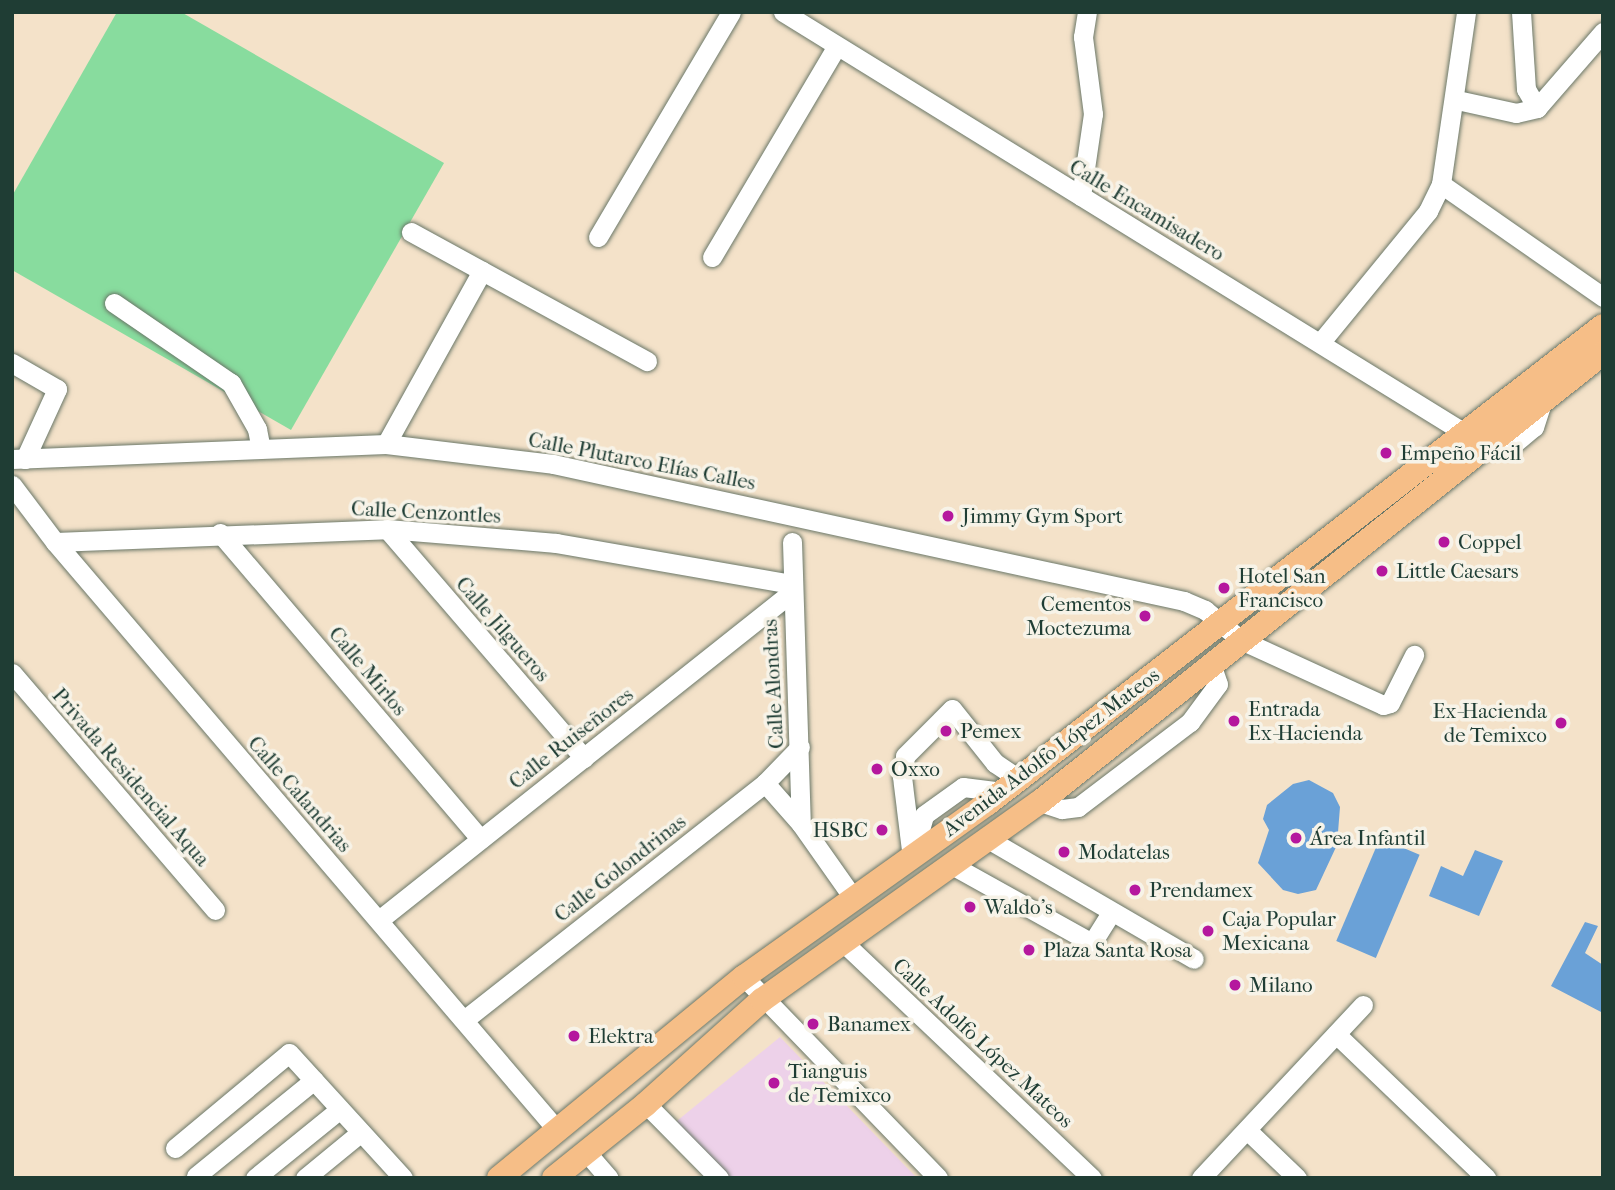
<!DOCTYPE html>
<meta charset="utf-8">
<style>
body{margin:0}
#map{position:relative;width:1615px;height:1190px;overflow:hidden;background:#f4e2c9;font-family:"IM FELL French Canon",serif}
div>[style]{position:absolute}
[style*='--x']{left:calc(var(--x)*1px);top:calc(var(--y)*1px);width:calc(var(--w)*1px);rotate:calc(var(--a)*1deg)}
.built>*{inset:0;background:#edd1e9}
.green>*{inset:0;background:#88dc9e}
.water>*{inset:0;background:#6aa1d7;transform-origin:0 0}
.roads{filter:drop-shadow(0 0 2px #6a7768) drop-shadow(0 0 2px #6a7768)}
.minor>*{height:19px;margin:-9.5px;padding:0 9.5px;transform-origin:9.5px;border-radius:9.5px;background:#fff}
.major>*{height:24px;margin:-12px;padding:0 12px;transform-origin:12px;border-radius:12px;background:#f6be87}
.dots>*{width:19px;height:19px;translate:-50% -50%;box-sizing:border-box;border:4px solid #f7f3e8;border-radius:50%}
span{translate:-50% -50%;white-space:nowrap;text-align:center;line-height:1.15;-webkit-text-stroke:7px #f7f3e8;paint-order:stroke}
.street-label{font-size:21px;color:#1f3d34}
.poi-label{font-size:21px;color:#1f3d34}
.left{translate:0 -50%;text-align:left}
.right{translate:-100% -50%;text-align:right}
.frame{position:absolute;inset:0;border:14px solid #1f3d34;pointer-events:none}
</style>
<div id="map">
<div class="built">
<i style="clip-path:polygon(780px 1037px,917px 1178px,716px 1178px,667px 1129px)"></i>
</div>
<div class="green">
<i style="clip-path:polygon(117px 12px,181px 12px,444px 163px,291px 430px,12px 270px,12px 196px)"></i>
</div>
<div class="water">
<i style="clip-path:polygon(1309px 780px,1333px 793px,1340px 807px,1337px 845px,1316px 890px,1298px 894px,1283px 890px,1258px 863px,1269px 830px,1263px 819px,1267px 805px,1293px 784px)"></i>
<i style="left:1380px;top:838px;width:43px;height:112px;rotate:23deg"></i>
<i style="clip-path:polygon(1475px 850px,1503px 861px,1479px 916px,1429px 896px,1441px 866px,1463px 876px)"></i>
<i style="clip-path:polygon(1585px 922px,1598px 926px,1585px 953px,1603px 965px,1603px 1013px,1551px 986px)"></i>
</div>
<div class="roads">
<div class="minor">
<i style="--x:783;--y:12;--w:815;--a:31.7"></i>
<i style="--x:1521;--y:12;--w:77;--a:86.3"></i>
<i style="--x:1526;--y:89;--w:22;--a:60"></i>
<i style="--x:1457;--y:100;--w:60;--a:12.4"></i>
<i style="--x:1516;--y:113;--w:22;--a:-13"></i>
<i style="--x:1537;--y:108;--w:101;--a:-49"></i>
<i style="--x:1441;--y:184;--w:198;--a:34.9"></i>
<i style="--x:1081;--y:196;--w:83;--a:-81.7"></i>
<i style="--x:1093;--y:114;--w:78;--a:-97.4"></i>
<i style="--x:1083;--y:37;--w:25;--a:-81"></i>
<i style="--x:411;--y:232;--w:269;--a:28.7"></i>
<i style="--x:598;--y:237;--w:261;--a:-59.4"></i>
<i style="--x:712;--y:257;--w:244;--a:-59.4"></i>
<i style="--x:114;--y:303;--w:142;--a:34.4"></i>
<i style="--x:231;--y:383;--w:53;--a:60.5"></i>
<i style="--x:257;--y:429;--w:20;--a:79"></i>
<i style="--x:1320;--y:343;--w:171;--a:-50.7"></i>
<i style="--x:1428;--y:211;--w:30;--a:-64"></i>
<i style="--x:1441;--y:184;--w:174;--a:-81.7"></i>
<i style="--x:12;--y:363;--w:52;--a:30"></i>
<i style="--x:57;--y:389;--w:77;--a:114.6"></i>
<i style="--x:386;--y:444;--w:198;--a:-61"></i>
<i style="--x:1492;--y:444;--w:19;--a:6"></i>
<i style="--x:1511;--y:446;--w:30;--a:-40"></i>
<i style="--x:1534;--y:427;--w:23;--a:-72"></i>
<i style="--x:12;--y:459;--w:374;--a:-2.3"></i>
<i style="--x:386;--y:444;--w:168;--a:6.8"></i>
<i style="--x:553;--y:464;--w:646;--a:12.25"></i>
<i style="--x:1184;--y:601;--w:23;--a:23"></i>
<i style="--x:1205;--y:610;--w:47;--a:39.8"></i>
<i style="--x:1241;--y:640;--w:156;--a:24.6"></i>
<i style="--x:1383;--y:705;--w:7;--a:-16"></i>
<i style="--x:1390;--y:703;--w:54;--a:-63.4"></i>
<i style="--x:12;--y:485;--w:71;--a:53"></i>
<i style="--x:55;--y:542;--w:773;--a:49.51"></i>
<i style="--x:387;--y:529;--w:302;--a:49.3"></i>
<i style="--x:220;--y:533;--w:402;--a:49.6"></i>
<i style="--x:55;--y:542;--w:332;--a:-2.2"></i>
<i style="--x:387;--y:529;--w:170;--a:4.7"></i>
<i style="--x:556;--y:543;--w:239;--a:9.9"></i>
<i style="--x:792;--y:542;--w:282;--a:88.2"></i>
<i style="--x:12;--y:673;--w:312;--a:49.4"></i>
<i style="--x:765;--y:783;--w:55;--a:48.7"></i>
<i style="--x:801;--y:824;--w:92;--a:54.8"></i>
<i style="--x:1040;--y:802;--w:23;--a:18"></i>
<i style="--x:1062;--y:809;--w:16;--a:-7"></i>
<i style="--x:1078;--y:807;--w:141;--a:-37.2"></i>
<i style="--x:1190;--y:722;--w:47;--a:-53.6"></i>
<i style="--x:1218;--y:684;--w:21;--a:-109"></i>
<i style="--x:988;--y:839;--w:238;--a:30.2"></i>
<i style="--x:915;--y:847;--w:33;--a:-74"></i>
<i style="--x:924;--y:815;--w:48;--a:-35.7"></i>
<i style="--x:963;--y:787;--w:40;--a:7.1"></i>
<i style="--x:912;--y:858;--w:83;--a:-97"></i>
<i style="--x:902;--y:776;--w:20;--a:-81"></i>
<i style="--x:905;--y:756;--w:66;--a:-45"></i>
<i style="--x:952;--y:709;--w:69;--a:51.5"></i>
<i style="--x:995;--y:763;--w:29;--a:34"></i>
<i style="--x:950;--y:864;--w:162;--a:29.1"></i>
<i style="--x:1092;--y:943;--w:36;--a:-58"></i>
<i style="--x:379;--y:920;--w:527;--a:-38.46"></i>
<i style="--x:843;--y:942;--w:343;--a:43.5"></i>
<i style="--x:744;--y:977;--w:279;--a:46"></i>
<i style="--x:464;--y:1020;--w:383;--a:-38.2"></i>
<i style="--x:765;--y:783;--w:50;--a:-45.8"></i>
<i style="--x:1336;--y:1034;--w:208;--a:43.8"></i>
<i style="--x:646;--y:1104;--w:104;--a:45.4"></i>
<i style="--x:1247;--y:1130;--w:69;--a:43.8"></i>
<i style="--x:175;--y:1148;--w:148;--a:-39.8"></i>
<i style="--x:289;--y:1053;--w:169;--a:47.6"></i>
<i style="--x:587;--y:1153;--w:33;--a:49"></i>
<i style="--x:196;--y:1176;--w:152;--a:-39.1"></i>
<i style="--x:255;--y:1178;--w:109;--a:-39.1"></i>
<i style="--x:305;--y:1178;--w:72;--a:-39.4"></i>
<i style="--x:1201;--y:1178;--w:237;--a:-46.9"></i>
</div>
<div class="major">
<i style="--x:499;--y:1178;--w:317;--a:-39.4"></i>
<i style="--x:744;--y:977;--w:300;--a:-35.5"></i>
<i style="--x:988;--y:803;--w:778;--a:-37.8"></i>
<i style="--x:554;--y:1178;--w:118;--a:-38.8"></i>
<i style="--x:646;--y:1104;--w:156;--a:-41.9"></i>
<i style="--x:762;--y:1000;--w:341;--a:-35.5"></i>
<i style="--x:1040;--y:802;--w:720;--a:-38.57"></i>
</div>
</div>
<div class="dots">
<i style="left:1386px;top:453px;background:#b5179e"></i>
<i style="left:948px;top:516px;background:#b5179e"></i>
<i style="left:1444px;top:542px;background:#b5179e"></i>
<i style="left:1382px;top:571px;background:#b5179e"></i>
<i style="left:1224px;top:588px;background:#b5179e"></i>
<i style="left:1145px;top:616px;background:#b5179e"></i>
<i style="left:1234px;top:721px;background:#b5179e"></i>
<i style="left:1561px;top:723px;background:#b5179e"></i>
<i style="left:946px;top:731px;background:#b5179e"></i>
<i style="left:877px;top:769px;background:#b5179e"></i>
<i style="left:882px;top:830px;background:#b5179e"></i>
<i style="left:1296px;top:838px;background:#b5179e"></i>
<i style="left:1064px;top:852px;background:#b5179e"></i>
<i style="left:1135px;top:890px;background:#b5179e"></i>
<i style="left:970px;top:907px;background:#b5179e"></i>
<i style="left:1208px;top:931px;background:#b5179e"></i>
<i style="left:1029px;top:950px;background:#b5179e"></i>
<i style="left:1235px;top:985px;background:#b5179e"></i>
<i style="left:813px;top:1024px;background:#b5179e"></i>
<i style="left:574px;top:1036px;background:#b5179e"></i>
<i style="left:774px;top:1083px;background:#b5179e"></i>
</div>
<div class="street-label">
<span style="left:1147px;top:210px;rotate:31deg">Calle Encamisadero</span>
<span style="left:642px;top:461px;rotate:11deg">Calle Plutarco Elías Calles</span>
<span style="left:426px;top:512px;rotate:3deg">Calle Cenzontles</span>
<span style="left:503px;top:629px;rotate:49deg">Calle Jilgueros</span>
<span style="left:368px;top:671px;rotate:50deg">Calle Mirlos</span>
<span style="left:773px;top:684px;rotate:-93deg">Calle Alondras</span>
<span style="left:571px;top:738px;rotate:-38deg">Calle Ruiseñores</span>
<span style="left:1051px;top:752px;rotate:-37deg">Avenida Adolfo López Mateos</span>
<span style="left:131px;top:777px;rotate:49deg">Privada Residencial Aqua</span>
<span style="left:300px;top:794px;rotate:49deg">Calle Calandrias</span>
<span style="left:620px;top:868px;rotate:-38deg">Calle Golondrinas</span>
<span style="left:983px;top:1043px;rotate:43deg">Calle Adolfo López Mateos</span>
</div>
<div class="poi-label">
<span class="left" style="left:1400px;top:453px">Empeño Fácil</span>
<span class="left" style="left:962px;top:516px">Jimmy Gym Sport</span>
<span class="left" style="left:1458px;top:542px">Coppel</span>
<span class="left" style="left:1396px;top:571px">Little Caesars</span>
<span class="left" style="left:1238px;top:588px">Hotel San<br>Francisco</span>
<span class="right" style="left:1131px;top:616px">Cementos<br>Moctezuma</span>
<span class="left" style="left:1248px;top:721px">Entrada<br>Ex-Hacienda</span>
<span class="right" style="left:1547px;top:723px">Ex-Hacienda<br>de Temixco</span>
<span class="left" style="left:960px;top:731px">Pemex</span>
<span class="left" style="left:891px;top:769px">Oxxo</span>
<span class="right" style="left:868px;top:830px">HSBC</span>
<span class="left" style="left:1310px;top:838px">Área Infantil</span>
<span class="left" style="left:1078px;top:852px">Modatelas</span>
<span class="left" style="left:1149px;top:890px">Prendamex</span>
<span class="left" style="left:984px;top:907px">Waldo's</span>
<span class="left" style="left:1222px;top:931px">Caja Popular<br>Mexicana</span>
<span class="left" style="left:1043px;top:950px">Plaza Santa Rosa</span>
<span class="left" style="left:1249px;top:985px">Milano</span>
<span class="left" style="left:827px;top:1024px">Banamex</span>
<span class="left" style="left:588px;top:1036px">Elektra</span>
<span class="left" style="left:788px;top:1083px">Tianguis<br>de Temixco</span>
</div>
<div class="frame"></div>
</div>
